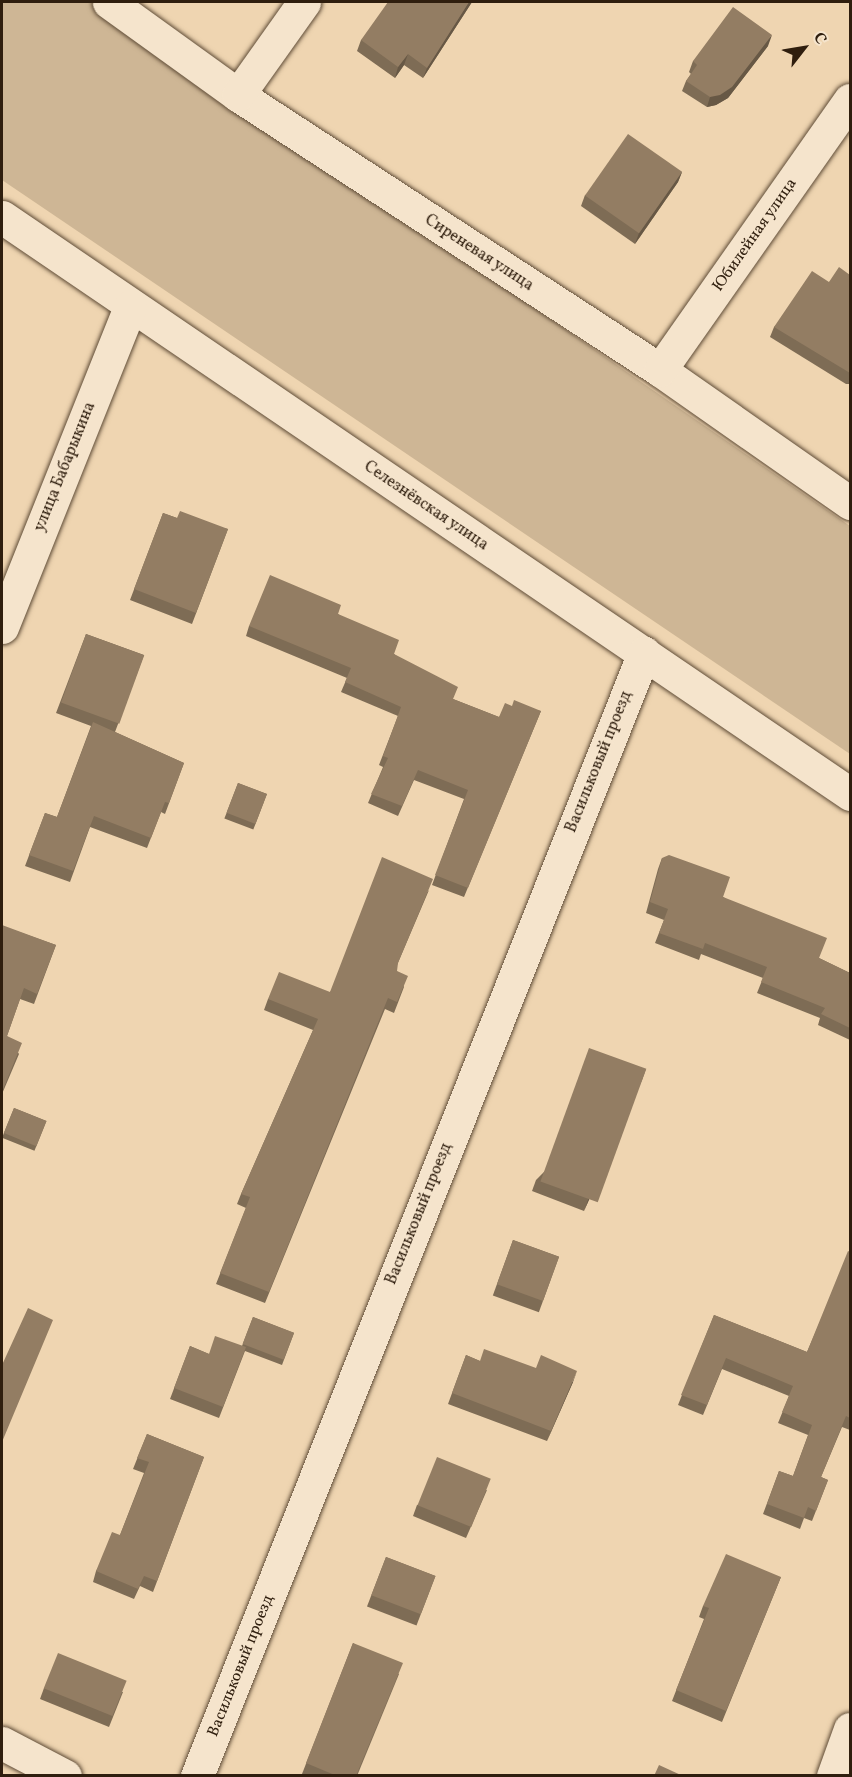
<!DOCTYPE html>
<meta charset="utf-8">
<style>
body{margin:0}
#map{position:relative;width:852px;height:1777px;overflow:hidden;background:#efd5b1;font-family:Vollkorn,serif}
div>[style]{position:absolute}
[style*='--x']{left:calc(var(--x)*1px);top:calc(var(--y)*1px);width:calc(var(--w)*1px);rotate:calc(var(--a)*1deg)}
.green>*{inset:0;background:#ceb695}
.roads{filter:drop-shadow(0 0 2px #5f4c37) drop-shadow(0 0 2px #5f4c37)}
.minor>*{height:33px;margin:-16.5px;padding:0 16.5px;transform-origin:16.5px;border-radius:16.5px;background:#f5e4cc}
.wall>*{inset:0;background:#7e6c55;transform-origin:0 0}
.shaded-wall>*{inset:0;background:#675845}
.building>*{inset:0;background:#937d63;transform-origin:0 0}
span{translate:-50% -50%;white-space:nowrap;text-align:center;line-height:1.15;-webkit-text-stroke:4.5px #f5e4cc;paint-order:stroke}
.street-label{font-size:16px;color:#2f1e0e}
.frame{position:absolute;inset:0;border:3px solid #2f1e0e;pointer-events:none}
.north{position:absolute;left:774px;top:18px;width:60px;height:60px;-webkit-text-stroke:4px #f5e4cc;paint-order:stroke;rotate:59deg;font-size:16px;font-weight:700;line-height:24px;text-align:center;color:#2f1e0e}
.north::after{content:'';display:block;margin:auto;width:21px;height:27px;background:#2f1e0e;clip-path:polygon(50% 0,100% 100%,50% 72%,0 100%)}
</style>
<div id="map">
<div class="green">
<i style="clip-path:polygon(2px 2px,91px 2px,850px 526px,850px 754px,2px 180px)"></i>
</div>
<div class="roads">
<div class="minor">
<i style="--x:109;--y:2;--w:159;--a:35.8"></i>
<i style="--x:238;--y:95;--w:504;--a:33.09"></i>
<i style="--x:660;--y:370;--w:232;--a:35"></i>
<i style="--x:238;--y:95;--w:114;--a:-54.6"></i>
<i style="--x:2;--y:217;--w:1026;--a:34.23"></i>
<i style="--x:660;--y:370;--w:330;--a:-54.9"></i>
<i style="--x:2;--y:627;--w:345;--a:-68.2"></i>
<i style="--x:2;--y:1743;--w:71;--a:27.6"></i>
<i style="--x:197;--y:1776;--w:1209;--a:-68.3"></i>
<i style="--x:833;--y:1776;--w:50;--a:-70.1"></i>
</div>
</div>
<div class="wall">
<i style="clip-path:polygon(472px 2px,423px 78px,404px 65px,395px 78px,357px 51px,361px 40px)"></i>
<i style="clip-path:polygon(768px 46px,728px 98px,716px 105px,707px 107px,682px 91px,686px 81px,691px 74px,689px 72px,693px 61px)"></i>
<i style="clip-path:polygon(682px 172px,678px 182px,635px 244px,581px 206px,585px 195px)"></i>
<i style="clip-path:polygon(850px 275px,850px 384px,846px 384px,770px 337px,774px 327px,829px 282px)"></i>
<i style="clip-path:polygon(163px 513px,177px 518px,228px 529px,192px 624px,130px 600px)"></i>
<i style="clip-path:polygon(338px 614px,394px 654px,453px 699px,499px 717px,512px 706px,541px 711px,464px 897px,432px 885px,464px 799px,414px 780px,398px 816px,368px 803px,383px 767px,379px 765px,398px 716px,341px 692px,347px 678px,246px 636px,249px 626px)"></i>
<i style="clip-path:polygon(86px 634px,144px 655px,115px 732px,184px 763px,165px 814px,161px 812px,147px 848px,90px 827px,70px 882px,25px 866px,45px 813px,57px 817px,91px 726px,56px 713px)"></i>
<i style="left:238px;top:783px;width:31px;height:38px;rotate:21deg"></i>
<i style="clip-path:polygon(662px 858px,819px 958px,850px 973px,850px 1040px,818px 1025px,820px 1018px,757px 993px,763px 978px,701px 954px,699px 960px,655px 943px,664px 920px,646px 913px,658px 869px)"></i>
<i style="clip-path:polygon(429px 890px,397px 965px,397px 971px,404px 987px,394px 1013px,385px 1009px,265px 1303px,216px 1284px,246px 1208px,237px 1204px,241px 1194px,313px 1030px,264px 1010px,268px 999px,330px 992px)"></i>
<i style="clip-path:polygon(2px 926px,56px 945px,34px 1004px,20px 999px,7px 1036px,19px 1054px,2px 1094px)"></i>
<i style="clip-path:polygon(646px 1069px,584px 1211px,532px 1191px,536px 1180px)"></i>
<i style="left:14px;top:1108px;width:35px;height:32px;rotate:22deg"></i>
<i style="left:513px;top:1240px;width:49px;height:59px;rotate:20deg"></i>
<i style="clip-path:polygon(850px 1252px,850px 1430px,842px 1427px,821px 1477px,828px 1480px,812px 1521px,804px 1518px,800px 1529px,763px 1514px,779px 1471px,793px 1476px,808px 1435px,778px 1423px,789px 1396px,722px 1369px,703px 1415px,678px 1405px,714px 1315px,807px 1352px)"></i>
<i style="clip-path:polygon(253px 1317px,294px 1333px,282px 1365px,245px 1351px,219px 1418px,170px 1399px,190px 1346px,209px 1354px,242px 1346px)"></i>
<i style="clip-path:polygon(466px 1355px,480px 1361px,573px 1382px,547px 1441px,448px 1404px)"></i>
<i style="clip-path:polygon(147px 1434px,204px 1457px,153px 1592px,140px 1586px,134px 1599px,93px 1582px,96px 1571px,120px 1535px,144px 1473px,133px 1469px)"></i>
<i style="clip-path:polygon(487px 1490px,466px 1538px,413px 1516px,417px 1505px)"></i>
<i style="left:386px;top:1557px;width:53px;height:53px;rotate:21deg"></i>
<i style="clip-path:polygon(781px 1577px,722px 1722px,672px 1701px,704px 1619px,699px 1617px,703px 1606px)"></i>
<i style="clip-path:polygon(353px 1643px,399px 1674px,357px 1776px,307px 1776px,302px 1774px)"></i>
<i style="clip-path:polygon(44px 1688px,123px 1692px,109px 1727px,40px 1699px)"></i>
</div>
<div class="shaded-wall">
<i style="clip-path:polygon(469px 2px,472px 2px,423px 78px,427px 68px)"></i>
<i style="clip-path:polygon(772px 35px,768px 46px,728px 98px,716px 105px,707px 107px,710px 97px)"></i>
<i style="clip-path:polygon(408px 54px,404px 65px,395px 78px,398px 67px)"></i>
<i style="clip-path:polygon(682px 172px,678px 182px,635px 244px,639px 233px)"></i>
<i style="clip-path:polygon(646px 1069px,642px 1080px,584px 1211px,588px 1200px)"></i>
<i style="clip-path:polygon(577px 1371px,573px 1382px,547px 1441px,551px 1431px)"></i>
</div>
<div class="building">
<i style="clip-path:polygon(388px 2px,469px 2px,427px 68px,408px 54px,398px 67px,361px 40px)"></i>
<i style="clip-path:polygon(733px 7px,772px 35px,732px 87px,720px 95px,710px 97px,686px 81px,697px 65px,693px 61px)"></i>
<i style="left:628px;top:134px;width:66px;height:75px;rotate:35deg"></i>
<i style="clip-path:polygon(839px 267px,850px 275px,850px 373px,774px 327px,812px 271px,829px 282px)"></i>
<i style="clip-path:polygon(180px 511px,228px 529px,196px 613px,134px 589px,163px 513px,177px 518px)"></i>
<i style="clip-path:polygon(270px 575px,341px 605px,338px 614px,399px 640px,394px 654px,458px 687px,453px 699px,499px 717px,505px 703px,512px 706px,514px 700px,541px 711px,468px 888px,435px 875px,468px 790px,418px 770px,402px 806px,371px 794px,388px 758px,383px 756px,401px 707px,345px 682px,351px 668px,249px 626px)"></i>
<i style="left:86px;top:634px;width:62px;height:73px;rotate:20deg"></i>
<i style="clip-path:polygon(93px 722px,184px 763px,169px 803px,165px 802px,151px 838px,94px 816px,73px 871px,29px 855px,45px 813px,57px 817px)"></i>
<i style="left:238px;top:783px;width:31px;height:32px;rotate:21deg"></i>
<i style="clip-path:polygon(669px 855px,730px 877px,723px 897px,827px 938px,819px 958px,850px 973px,850px 1028px,821px 1014px,825px 1008px,761px 982px,767px 967px,705px 943px,703px 949px,659px 933px,668px 909px,650px 902px,662px 858px)"></i>
<i style="clip-path:polygon(382px 857px,433px 879px,398px 963px,397px 971px,408px 976px,397px 1002px,388px 998px,269px 1292px,220px 1273px,250px 1197px,241px 1194px,318px 1019px,268px 999px,279px 972px,330px 992px)"></i>
<i style="clip-path:polygon(2px 925px,56px 945px,37px 994px,24px 988px,7px 1036px,22px 1043px,2px 1092px)"></i>
<i style="left:589px;top:1048px;width:61px;height:142px;rotate:20deg"></i>
<i style="left:14px;top:1108px;width:35px;height:27px;rotate:22deg"></i>
<i style="left:513px;top:1240px;width:49px;height:47px;rotate:20deg"></i>
<i style="clip-path:polygon(848px 1251px,850px 1252px,850px 1418px,846px 1416px,821px 1477px,828px 1480px,816px 1511px,808px 1507px,804px 1518px,767px 1504px,779px 1471px,793px 1476px,812px 1425px,782px 1412px,793px 1386px,726px 1358px,707px 1405px,681px 1395px,714px 1315px,807px 1352px)"></i>
<i style="clip-path:polygon(28px 1308px,53px 1320px,2px 1442px,2px 1364px,2px 1365px)"></i>
<i style="left:253px;top:1317px;width:44px;height:29px;rotate:21deg"></i>
<i style="clip-path:polygon(215px 1336px,246px 1347px,223px 1407px,174px 1388px,190px 1346px,209px 1354px)"></i>
<i style="clip-path:polygon(484px 1349px,536px 1368px,541px 1355px,577px 1371px,551px 1431px,452px 1393px,466px 1355px,480px 1361px)"></i>
<i style="clip-path:polygon(147px 1434px,204px 1457px,157px 1581px,144px 1576px,138px 1589px,96px 1571px,112px 1532px,120px 1535px,149px 1462px,137px 1458px)"></i>
<i style="left:437px;top:1457px;width:58px;height:52px;rotate:22deg"></i>
<i style="clip-path:polygon(726px 1554px,781px 1577px,726px 1711px,676px 1690px,709px 1608px,703px 1606px)"></i>
<i style="left:386px;top:1557px;width:53px;height:41px;rotate:21deg"></i>
<i style="clip-path:polygon(353px 1643px,403px 1663px,356px 1776px,337px 1776px,306px 1763px)"></i>
<i style="left:58px;top:1653px;width:74px;height:38px;rotate:22deg"></i>
<i style="clip-path:polygon(659px 1765px,683px 1776px,654px 1776px)"></i>
</div>
<div class="street-label">
<span style="left:755px;top:235px;rotate:-55deg">Юбилейная улица</span>
<span style="left:479px;top:253px;rotate:33deg">Сиреневая улица</span>
<span style="left:65px;top:467px;rotate:-68deg">улица Бабарыкина</span>
<span style="left:426px;top:506px;rotate:34deg">Селезнёвская улица</span>
<span style="left:599px;top:762px;rotate:-68deg">Васильковый проезд</span>
<span style="left:419px;top:1214px;rotate:-68deg">Васильковый проезд</span>
<span style="left:241px;top:1666px;rotate:-68deg">Васильковый проезд</span>
</div>
<div class="frame"></div>
<div class="north">С</div>
</div>
